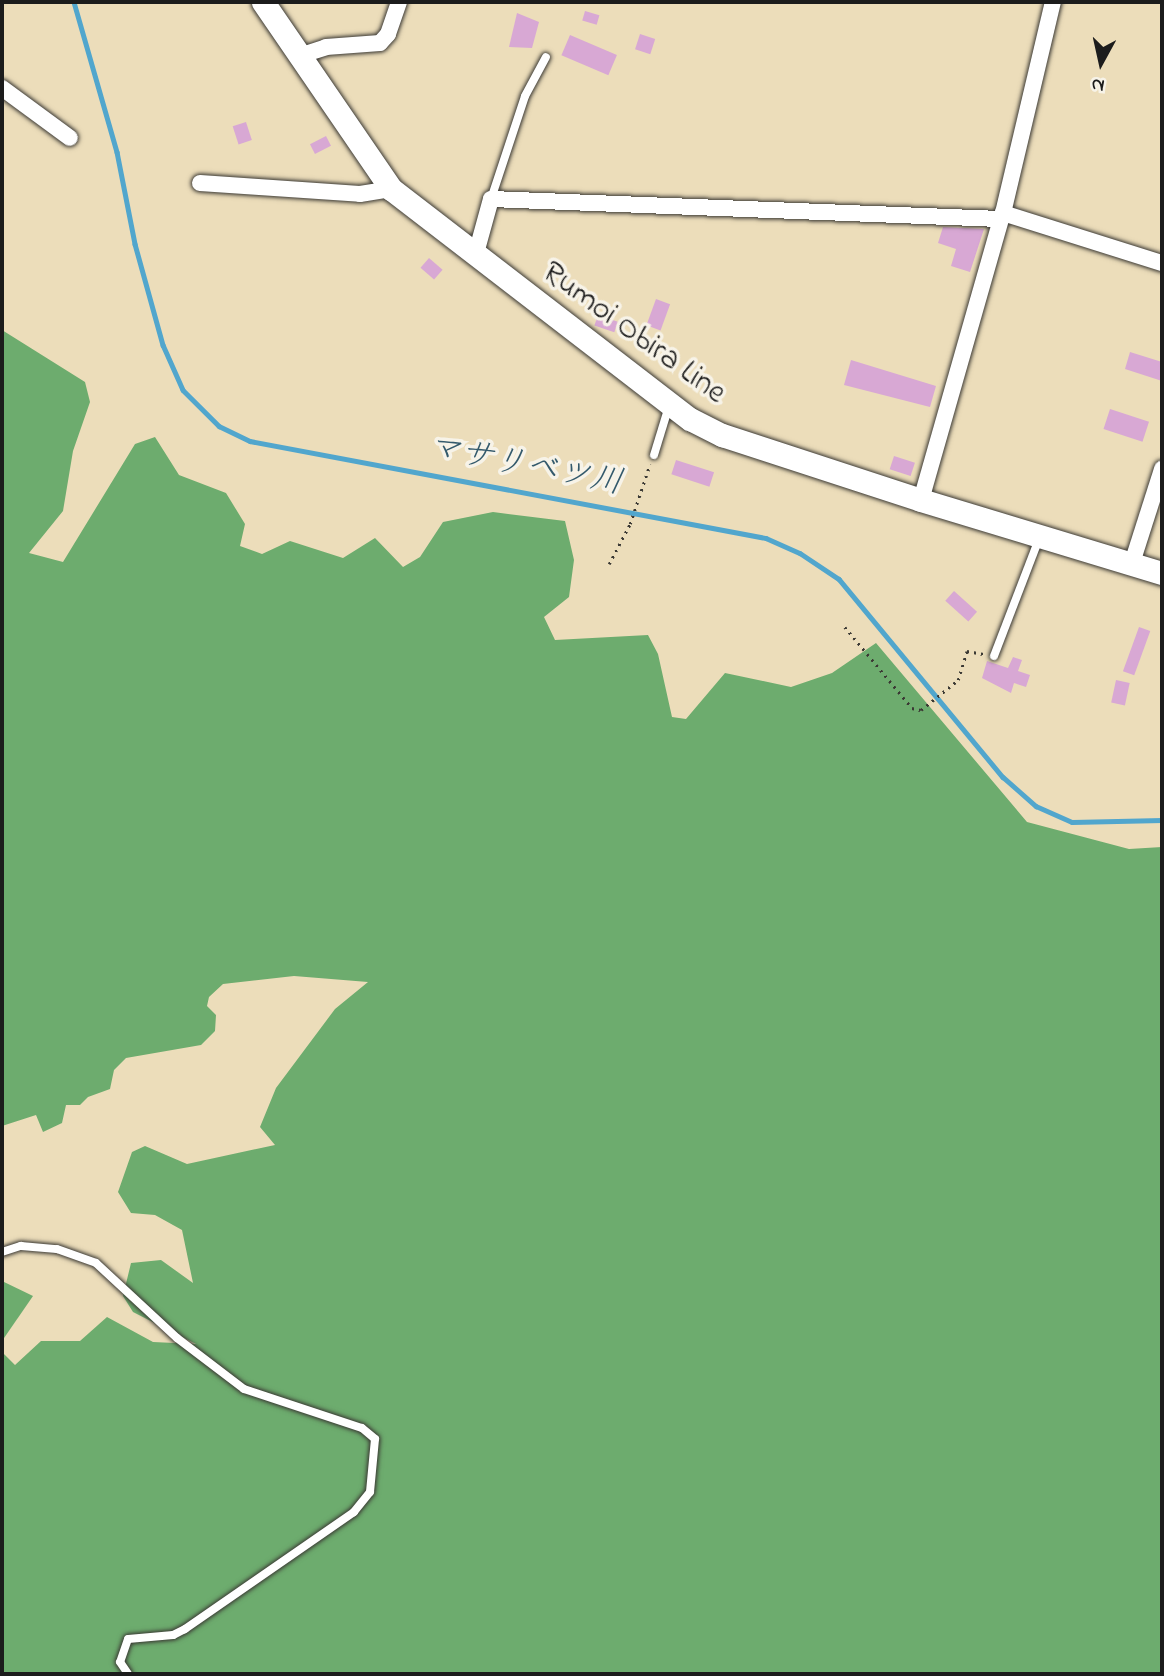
<!DOCTYPE html>
<meta charset="utf-8">
<style>
body{margin:0}
#map{position:relative;width:1164px;height:1676px;overflow:hidden;background:#ecddba;font-family:"Indie Flower","Klee One",sans-serif}
div>[style]{position:absolute}
[style*='--x']{left:calc(var(--x)*1px);top:calc(var(--y)*1px);width:calc(var(--w)*1px);rotate:calc(var(--a)*1deg)}
.forest>*{inset:0;background:#6dac6e}
.stream>*{height:4.5px;margin:-2.25px;padding:0 2.25px;transform-origin:2.25px;border-radius:2.25px;background:#51a6cd}
.building>*{inset:0;background:#d8a8d4;transform-origin:0 0}
.path>*{height:2.5px;margin-top:-1.25px;transform-origin:0;background:repeating-linear-gradient(90deg,#3b3934 0 2px,transparent 0 7px)}
.roads{filter:drop-shadow(0 0 2px #3b3934) drop-shadow(0 0 2px #3b3934)}
.service>*{height:8px;margin:-4px;padding:0 4px;transform-origin:4px;border-radius:4px;background:#fff}
.minor>*{height:16px;margin:-8px;padding:0 8px;transform-origin:8px;border-radius:8px;background:#fff}
.secondary>*{height:23px;margin:-11.5px;padding:0 11.5px;transform-origin:11.5px;border-radius:11.5px;background:#fff}
span{translate:-50% -50%;white-space:nowrap;text-align:center;line-height:1.15;-webkit-text-stroke:7px #f7f3e8;paint-order:stroke}
.street-label{font-size:32px;color:#1c1c1c}
.water-label{font-size:33px;color:#345a6c;font-style:italic}
.frame{position:absolute;inset:0;border:4px solid #1c1c1c;pointer-events:none}
.north{position:absolute;left:1066px;top:28px;width:70px;height:70px;-webkit-text-stroke:5px #f7f3e8;paint-order:stroke;rotate:188deg;font-size:19px;font-weight:700;line-height:28px;text-align:center;color:#1c1c1c}
.north::after{content:'';display:block;margin:auto;width:24px;height:32px;background:#1c1c1c;clip-path:polygon(50% 0,100% 100%,50% 72%,0 100%)}
</style>
<div id="map">
<div class="forest">
<i style="clip-path:polygon(2px 330px,85px 382px,90px 402px,73px 451px,63px 511px,29px 553px,63px 562px,135px 444px,155px 437px,179px 475px,226px 493px,245px 524px,240px 546px,262px 554px,290px 541px,343px 558px,375px 538px,403px 567px,420px 557px,443px 522px,493px 512px,565px 521px,574px 560px,569px 597px,544px 617px,555px 640px,648px 635px,658px 654px,672px 717px,686px 719px,725px 673px,791px 687px,832px 673px,876px 643px,1027px 822px,1129px 849px,1162px 847px,1162px 1674px,2px 1674px,2px 1352px,15px 1365px,41px 1341px,80px 1341px,107px 1317px,153px 1342px,196px 1344px,133px 1312px,123px 1296px,131px 1263px,161px 1260px,193px 1283px,182px 1230px,155px 1215px,131px 1213px,118px 1192px,132px 1152px,145px 1146px,187px 1164px,275px 1145px,260px 1127px,276px 1088px,335px 1009px,368px 982px,294px 976px,223px 984px,209px 997px,207px 1006px,216px 1015px,215px 1031px,201px 1045px,126px 1058px,114px 1070px,110px 1089px,88px 1097px,80px 1105px,66px 1105px,62px 1123px,43px 1132px,36px 1115px,2px 1126px)"></i>
<i style="clip-path:polygon(2px 1281px,33px 1296px,2px 1341px)"></i>
</div>
<div class="stream">
<i style="--x:74;--y:2;--w:156;--a:74"></i>
<i style="--x:117;--y:152;--w:94;--a:78.9"></i>
<i style="--x:135;--y:244;--w:105;--a:74.5"></i>
<i style="--x:163;--y:345;--w:49;--a:66"></i>
<i style="--x:183;--y:390;--w:51;--a:45"></i>
<i style="--x:219;--y:426;--w:34;--a:26"></i>
<i style="--x:250;--y:441;--w:525;--a:10.65"></i>
<i style="--x:766;--y:538;--w:37;--a:24"></i>
<i style="--x:800;--y:553;--w:47;--a:33.7"></i>
<i style="--x:839;--y:579;--w:257;--a:50.4"></i>
<i style="--x:1003;--y:777;--w:44;--a:41.3"></i>
<i style="--x:1036;--y:806;--w:39;--a:24"></i>
<i style="--x:1072;--y:822;--w:90;--a:-1.3"></i>
</div>
<div class="building">
<i style="left:585px;top:11px;width:15px;height:10px;rotate:16deg"></i>
<i style="clip-path:polygon(517px 13px,539px 22px,532px 48px,509px 47px)"></i>
<i style="left:640px;top:34px;width:16px;height:16px;rotate:18deg"></i>
<i style="left:570px;top:35px;width:51px;height:22px;rotate:23deg"></i>
<i style="left:246px;top:122px;width:19px;height:14px;rotate:72deg"></i>
<i style="left:326px;top:136px;width:11px;height:18px;rotate:63deg"></i>
<i style="clip-path:polygon(943px 227px,984px 229px,970px 272px,951px 266px,956px 249px,938px 243px)"></i>
<i style="left:429px;top:258px;width:18px;height:13px;rotate:41deg"></i>
<i style="left:656px;top:299px;width:15px;height:28px;rotate:20deg"></i>
<i style="left:598px;top:315px;width:21px;height:11px;rotate:19deg"></i>
<i style="clip-path:polygon(1130px 352px,1162px 362px,1162px 381px,1125px 369px)"></i>
<i style="clip-path:polygon(851px 360px,936px 386px,930px 407px,844px 385px)"></i>
<i style="left:1110px;top:409px;width:41px;height:21px;rotate:18deg"></i>
<i style="left:894px;top:456px;width:22px;height:14px;rotate:18deg"></i>
<i style="left:676px;top:460px;width:40px;height:15px;rotate:18deg"></i>
<i style="left:954px;top:591px;width:31px;height:13px;rotate:42deg"></i>
<i style="left:1139px;top:627px;width:12px;height:47px;rotate:20deg"></i>
<i style="clip-path:polygon(1013px 657px,1022px 660px,1018px 671px,1030px 675px,1026px 687px,1014px 683px,1011px 693px,982px 678px,987px 661px,1008px 668px)"></i>
<i style="left:1116px;top:680px;width:14px;height:23px;rotate:12deg"></i>
</div>
<div class="path">
<i style="--x:609;--y:564;--w:45;--a:-62.3"></i>
<i style="--x:630;--y:524;--w:63;--a:-71.6"></i>
<i style="--x:845;--y:627;--w:105;--a:50.4"></i>
<i style="--x:912;--y:708;--w:9;--a:13"></i>
<i style="--x:921;--y:710;--w:48;--a:-39"></i>
<i style="--x:958;--y:680;--w:30;--a:-73"></i>
<i style="--x:967;--y:651;--w:17;--a:10"></i>
</div>
<div class="roads">
<div class="service">
<i style="--x:491;--y:199;--w:108;--a:-71.7"></i>
<i style="--x:525;--y:96;--w:44;--a:-61.7"></i>
<i style="--x:654;--y:455;--w:51;--a:-73"></i>
<i style="--x:994;--y:656;--w:125;--a:-69"></i>
<i style="--x:2;--y:1252;--w:20;--a:-18"></i>
<i style="--x:21;--y:1246;--w:36;--a:5"></i>
<i style="--x:57;--y:1249;--w:41;--a:19.7"></i>
<i style="--x:96;--y:1263;--w:110;--a:42.8"></i>
<i style="--x:177;--y:1338;--w:84;--a:37.3"></i>
<i style="--x:244;--y:1389;--w:124;--a:18.3"></i>
<i style="--x:362;--y:1428;--w:17;--a:40"></i>
<i style="--x:375;--y:1439;--w:53;--a:95.4"></i>
<i style="--x:370;--y:1492;--w:26;--a:129"></i>
<i style="--x:354;--y:1512;--w:206;--a:145.3"></i>
<i style="--x:185;--y:1629;--w:13;--a:153"></i>
<i style="--x:173;--y:1635;--w:45;--a:174.9"></i>
<i style="--x:128;--y:1639;--w:24;--a:109"></i>
<i style="--x:120;--y:1662;--w:14;--a:56"></i>
</div>
<div class="minor">
<i style="--x:302;--y:55;--w:25;--a:-18"></i>
<i style="--x:326;--y:47;--w:54;--a:-4.2"></i>
<i style="--x:380;--y:43;--w:12;--a:-48"></i>
<i style="--x:388;--y:34;--w:34;--a:-71"></i>
<i style="--x:2;--y:88;--w:84;--a:36.3"></i>
<i style="--x:200;--y:183;--w:160;--a:3.9"></i>
<i style="--x:360;--y:194;--w:31;--a:-9"></i>
<i style="--x:1003;--y:213;--w:167;--a:17.5"></i>
<i style="--x:475;--y:257;--w:60;--a:-74.6"></i>
<i style="--x:491;--y:199;--w:510;--a:2.25"></i>
<i style="--x:921;--y:500;--w:298;--a:-74.1"></i>
<i style="--x:1003;--y:213;--w:217;--a:-76.7"></i>
<i style="--x:1132;--y:563;--w:99;--a:-72.3"></i>
</div>
<div class="secondary">
<i style="--x:263;--y:2;--w:227;--a:55.6"></i>
<i style="--x:391;--y:189;--w:377;--a:37.6"></i>
<i style="--x:690;--y:419;--w:36;--a:27"></i>
<i style="--x:722;--y:435;--w:209;--a:18.1"></i>
<i style="--x:921;--y:500;--w:252;--a:16.9"></i>
</div>
</div>
<div class="street-label">
<span style="left:633px;top:334px;rotate:36deg">Rumoi Obira Line</span>
</div>
<div class="water-label">
<span style="left:525px;top:467px;rotate:11deg">マサリベツ川</span>
</div>
<div class="frame"></div>
<div class="north">N</div>
</div>
